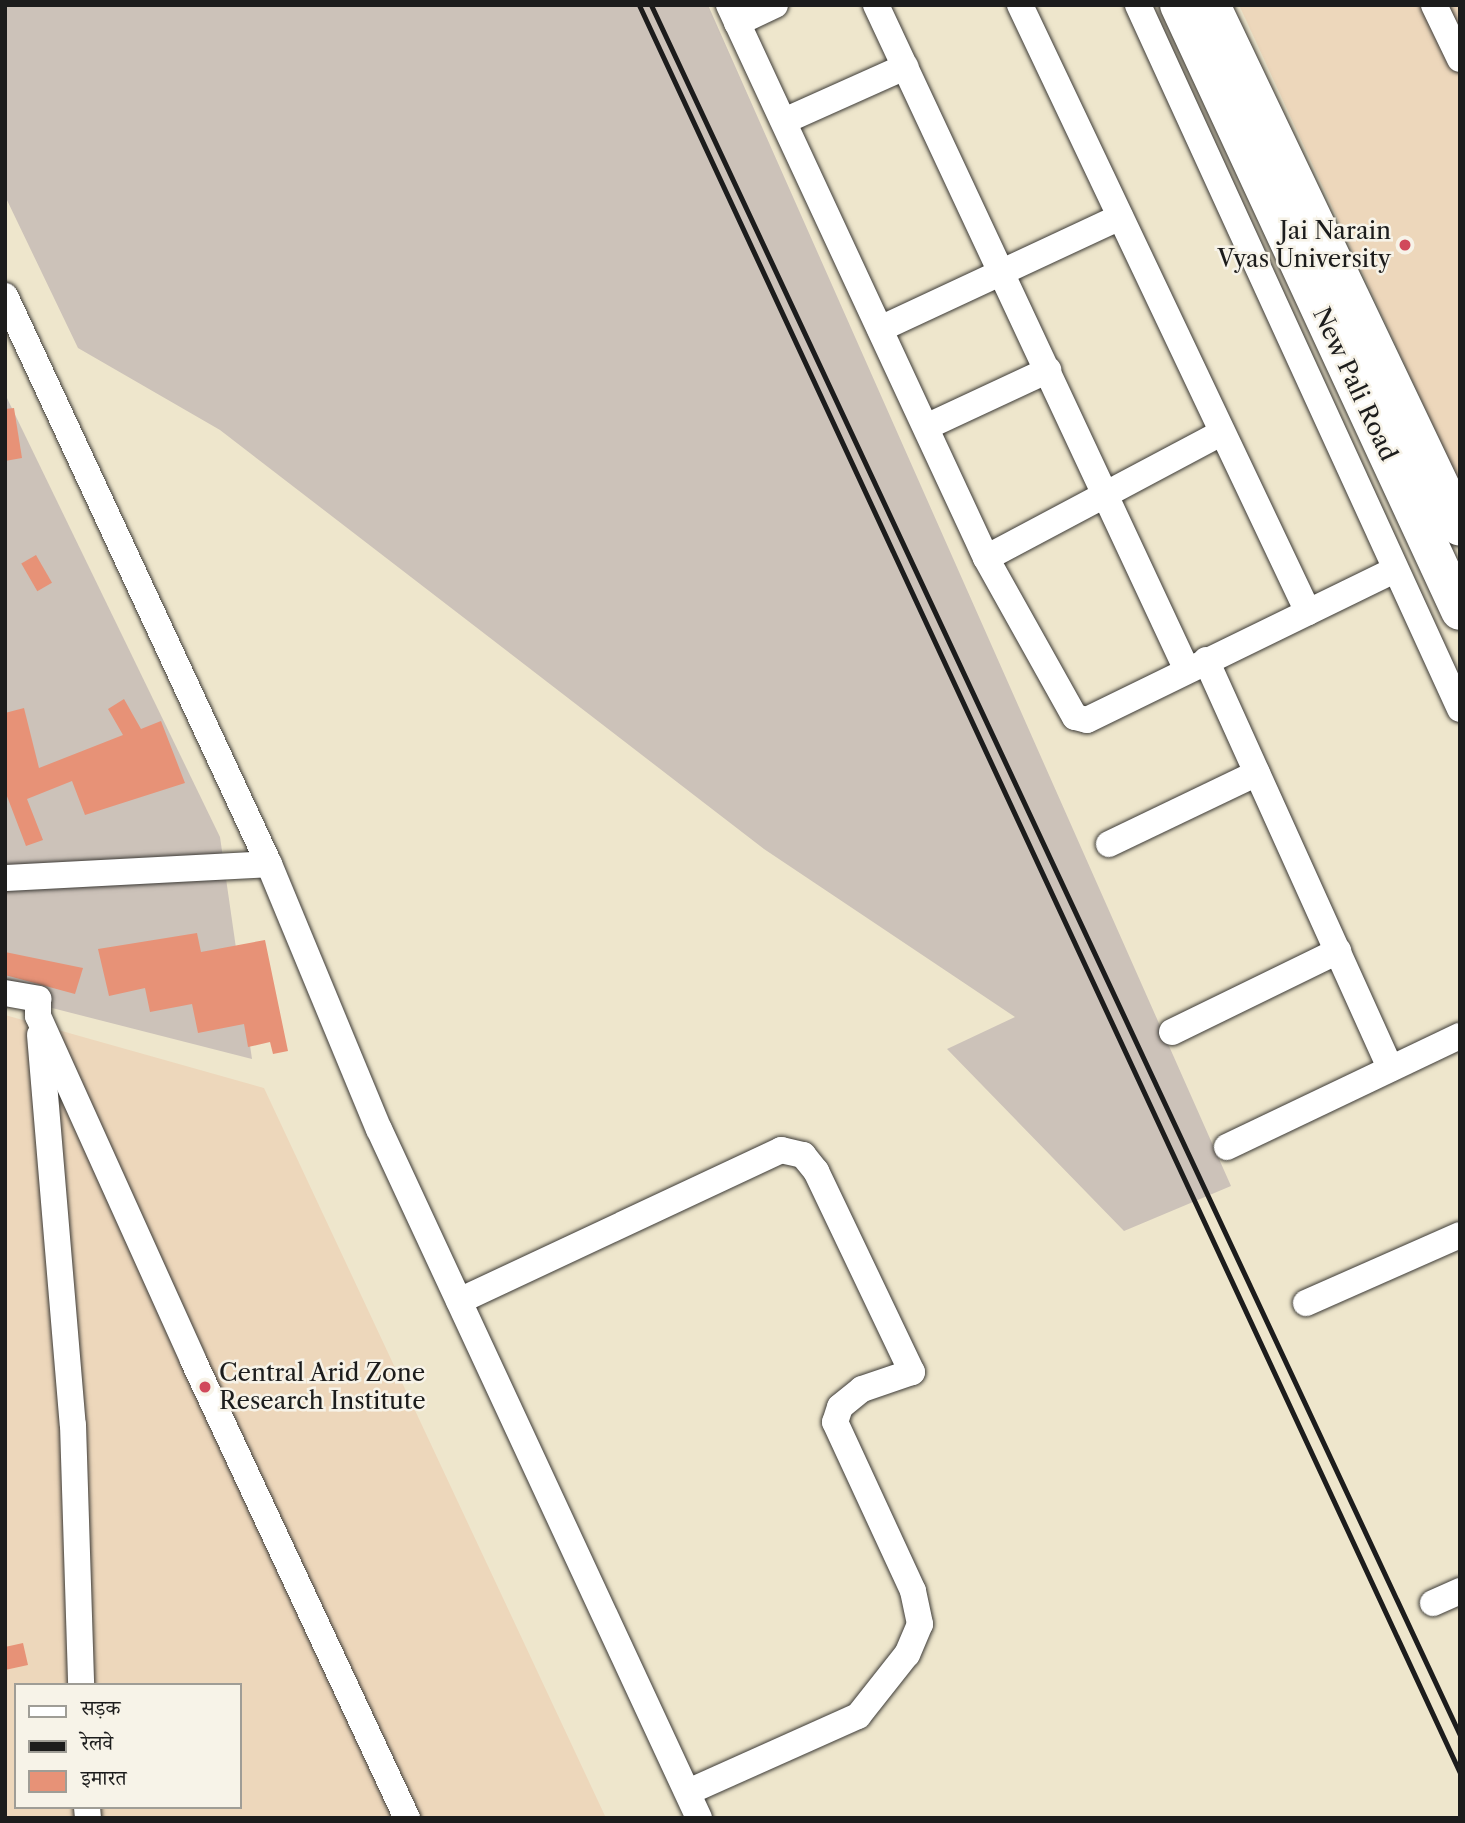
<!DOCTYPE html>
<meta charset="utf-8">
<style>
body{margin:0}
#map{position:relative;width:1465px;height:1823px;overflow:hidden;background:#eee6cc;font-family:"Libre Caslon Text","Noto Serif Devanagari",serif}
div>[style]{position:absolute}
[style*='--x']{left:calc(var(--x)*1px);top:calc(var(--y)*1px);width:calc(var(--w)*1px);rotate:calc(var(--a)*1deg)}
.built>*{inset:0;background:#edd7bb}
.industrial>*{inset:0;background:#ccc2b9}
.building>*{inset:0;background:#e79277;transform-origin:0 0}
.roads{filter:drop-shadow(0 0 2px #3c3a36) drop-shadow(0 0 2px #3c3a36)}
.minor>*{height:26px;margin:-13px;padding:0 13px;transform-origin:13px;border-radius:13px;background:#fff}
.highway>*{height:38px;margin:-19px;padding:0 19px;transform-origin:19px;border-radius:19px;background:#fff}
.rail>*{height:5px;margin:-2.5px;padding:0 2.5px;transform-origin:2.5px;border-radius:2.5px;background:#1c1c1c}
.dots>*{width:19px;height:19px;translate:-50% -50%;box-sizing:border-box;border:4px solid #f7f3e8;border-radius:50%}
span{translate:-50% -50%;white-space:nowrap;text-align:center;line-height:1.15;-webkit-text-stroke:5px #f7f3e8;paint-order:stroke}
.poi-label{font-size:24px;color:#1c1c1c}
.right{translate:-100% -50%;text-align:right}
.left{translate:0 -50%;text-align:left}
.street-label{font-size:24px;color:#1c1c1c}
.frame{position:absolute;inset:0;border:7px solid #1c1c1c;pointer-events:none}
.legend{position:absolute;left:14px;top:1683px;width:228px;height:126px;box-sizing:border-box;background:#f7f3e8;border:2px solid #9f9d96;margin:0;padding:9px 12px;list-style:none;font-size:21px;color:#1c1c1c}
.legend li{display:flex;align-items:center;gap:14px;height:35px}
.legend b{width:35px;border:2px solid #9f9d96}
</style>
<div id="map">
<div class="built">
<i style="clip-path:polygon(1239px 5px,1460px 5px,1460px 484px)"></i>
<i style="clip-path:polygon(evenodd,5px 1015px,264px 1088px,606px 1818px,5px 1818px,5px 1015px,16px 1685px,240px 1685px,240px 1807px,16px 1807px,16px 1685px)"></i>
</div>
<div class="industrial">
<i style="clip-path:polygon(5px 5px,708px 5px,1231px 1186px,1124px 1231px,947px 1049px,1015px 1017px,764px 849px,220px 430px,78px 348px,5px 196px)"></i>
<i style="clip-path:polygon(5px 394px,220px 837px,252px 1059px,5px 996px)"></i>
</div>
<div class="building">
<i style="clip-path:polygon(14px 408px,22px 458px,5px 461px,5px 409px)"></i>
<i style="left:36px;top:555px;width:32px;height:17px;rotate:60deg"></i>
<i style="clip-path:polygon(124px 699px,141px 729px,161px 721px,185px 783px,85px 815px,72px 781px,27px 799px,43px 840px,26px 846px,5px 791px,5px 713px,24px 708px,39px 768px,123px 735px,108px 709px)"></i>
<i style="clip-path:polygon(197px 933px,201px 952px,265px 940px,288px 1051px,273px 1054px,270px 1042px,248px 1047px,244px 1024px,198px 1033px,192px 1004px,150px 1012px,145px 988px,109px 996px,98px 949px)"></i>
<i style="clip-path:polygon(5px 952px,83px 968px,75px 994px,5px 975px)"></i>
<i style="clip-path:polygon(23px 1643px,28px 1665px,5px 1670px,5px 1647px)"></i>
</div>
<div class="roads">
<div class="minor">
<i style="--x:729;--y:5;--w:610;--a:65.07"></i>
<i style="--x:986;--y:558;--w:182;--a:60.8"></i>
<i style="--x:1075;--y:717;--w:12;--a:14"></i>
<i style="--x:1087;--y:720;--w:343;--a:-26"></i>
<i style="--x:876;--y:5;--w:734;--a:64.94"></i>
<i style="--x:1020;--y:5;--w:672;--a:64.62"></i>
<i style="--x:1138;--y:5;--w:774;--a:65.42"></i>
<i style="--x:1434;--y:5;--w:60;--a:64.3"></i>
<i style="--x:737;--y:23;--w:42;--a:-25.3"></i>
<i style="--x:784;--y:121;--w:133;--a:-24.1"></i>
<i style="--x:5;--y:296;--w:626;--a:65.07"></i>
<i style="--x:269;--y:864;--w:287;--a:67.5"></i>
<i style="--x:379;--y:1129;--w:760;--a:65.09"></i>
<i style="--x:880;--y:329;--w:265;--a:-25"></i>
<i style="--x:926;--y:427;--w:135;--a:-25"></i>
<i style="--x:986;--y:558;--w:266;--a:-28"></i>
<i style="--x:1206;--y:660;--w:448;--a:65.7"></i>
<i style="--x:1109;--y:844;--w:164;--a:-25.6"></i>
<i style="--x:5;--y:878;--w:264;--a:-3"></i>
<i style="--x:5;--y:993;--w:34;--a:10"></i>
<i style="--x:38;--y:999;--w:17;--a:90"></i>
<i style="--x:38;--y:1016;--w:377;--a:65.7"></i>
<i style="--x:193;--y:1360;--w:506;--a:64.96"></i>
<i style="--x:1172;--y:1032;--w:185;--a:-26"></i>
<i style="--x:40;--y:1035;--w:391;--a:85.2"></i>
<i style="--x:73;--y:1425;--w:260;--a:88.2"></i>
<i style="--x:1227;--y:1147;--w:258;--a:-25.5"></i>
<i style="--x:459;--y:1301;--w:356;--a:-25.1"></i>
<i style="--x:781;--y:1150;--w:23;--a:13"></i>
<i style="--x:803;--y:1155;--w:21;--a:51"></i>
<i style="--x:816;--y:1171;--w:223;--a:64.5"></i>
<i style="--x:912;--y:1372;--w:53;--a:161.2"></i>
<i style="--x:862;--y:1389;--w:28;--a:141"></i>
<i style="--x:840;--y:1407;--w:16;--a:108"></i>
<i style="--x:835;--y:1422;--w:186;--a:65.2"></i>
<i style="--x:913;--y:1591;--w:34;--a:78"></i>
<i style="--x:920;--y:1624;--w:33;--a:113"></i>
<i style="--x:907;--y:1654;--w:79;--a:128.3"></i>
<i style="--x:858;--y:1716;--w:186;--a:155.9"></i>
<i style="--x:1306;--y:1303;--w:168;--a:-23.8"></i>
<i style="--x:1433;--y:1603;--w:30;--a:-24"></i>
<i style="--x:87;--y:1807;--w:11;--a:85"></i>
</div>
<div class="highway">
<i style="--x:1179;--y:5;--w:668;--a:65.12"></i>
<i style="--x:1211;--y:5;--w:578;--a:64.5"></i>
</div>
</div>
<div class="rail">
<i style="--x:639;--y:5;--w:1949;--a:65.09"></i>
<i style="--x:651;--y:5;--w:1910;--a:64.94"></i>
</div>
<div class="dots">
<i style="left:1405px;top:245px;background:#d1495b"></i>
<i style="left:205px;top:1387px;background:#d1495b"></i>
</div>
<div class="poi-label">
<span class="right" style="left:1391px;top:245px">Jai Narain<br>Vyas University</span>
<span class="left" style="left:219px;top:1387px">Central Arid Zone<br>Research Institute</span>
</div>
<div class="street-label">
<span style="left:1355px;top:384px;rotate:65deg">New Pali Road</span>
</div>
<div class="frame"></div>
<ul class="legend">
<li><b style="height:9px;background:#fff"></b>सड़क</li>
<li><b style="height:9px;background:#1c1c1c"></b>रेलवे</li>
<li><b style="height:19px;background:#e79277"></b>इमारत</li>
</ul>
</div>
